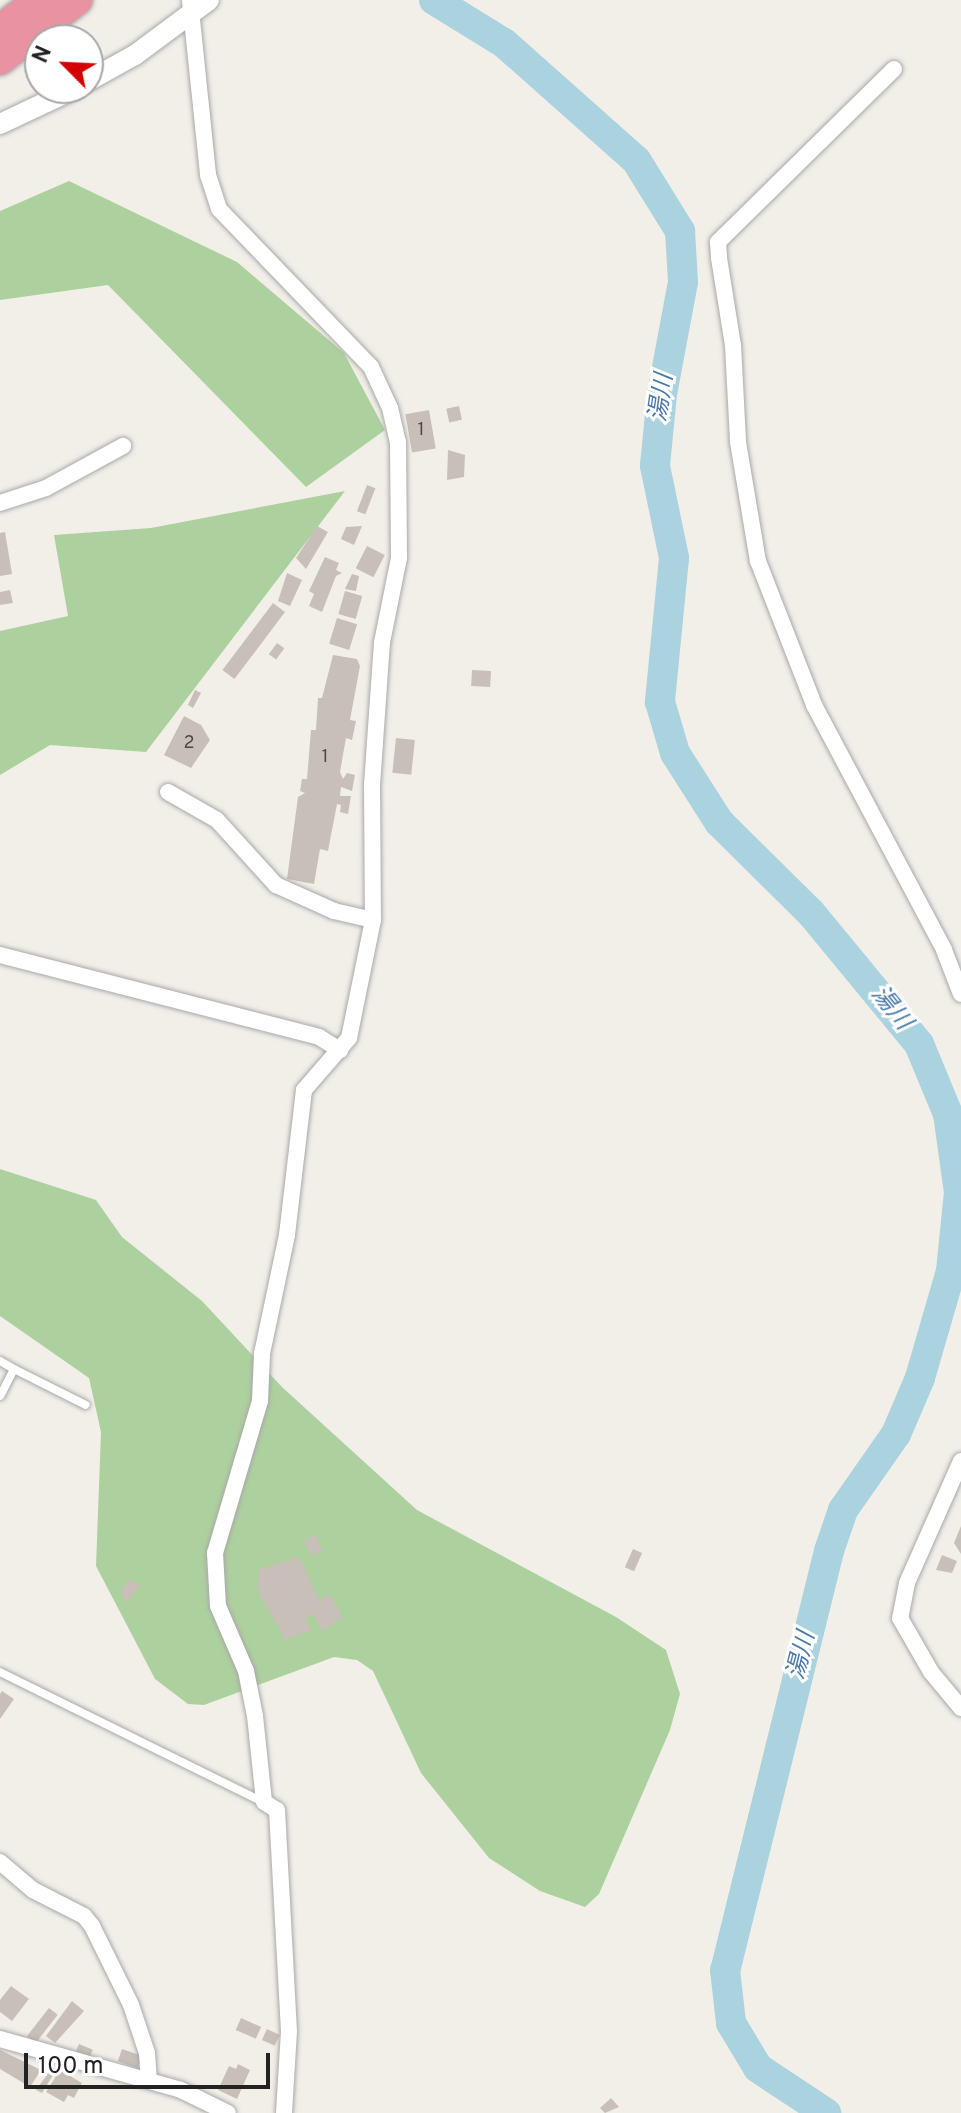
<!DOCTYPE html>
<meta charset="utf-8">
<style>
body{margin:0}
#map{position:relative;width:961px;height:2113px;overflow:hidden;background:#f2efe9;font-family:Overpass,"Noto Sans JP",sans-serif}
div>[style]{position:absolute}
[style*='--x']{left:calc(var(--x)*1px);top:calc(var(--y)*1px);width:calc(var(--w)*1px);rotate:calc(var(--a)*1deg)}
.forest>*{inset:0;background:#add19e}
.river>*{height:30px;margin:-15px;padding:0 15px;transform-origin:15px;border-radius:15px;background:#aad3df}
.building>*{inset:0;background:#c7bfb8;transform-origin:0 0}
.roads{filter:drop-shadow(0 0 2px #a9a9a9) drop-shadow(0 0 2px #a9a9a9)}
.service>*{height:8px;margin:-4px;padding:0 4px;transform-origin:4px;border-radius:4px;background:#fff}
.minor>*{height:16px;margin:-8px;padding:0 8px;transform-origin:8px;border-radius:8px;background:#fff}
.tertiary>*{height:20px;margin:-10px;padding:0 10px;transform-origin:10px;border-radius:10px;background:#fff}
.motorway>*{height:30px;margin:-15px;padding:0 15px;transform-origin:15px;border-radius:15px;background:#e892a2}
span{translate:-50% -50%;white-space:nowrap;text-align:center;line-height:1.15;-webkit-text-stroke:6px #fff;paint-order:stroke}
.number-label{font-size:18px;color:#4b4948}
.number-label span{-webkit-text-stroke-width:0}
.water-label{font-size:24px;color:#4a7aab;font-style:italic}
.north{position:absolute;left:24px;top:24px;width:80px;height:80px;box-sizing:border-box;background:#fff;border:2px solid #a7a7a7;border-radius:50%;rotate:294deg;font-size:22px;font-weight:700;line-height:32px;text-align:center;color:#222}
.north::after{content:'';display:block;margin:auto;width:28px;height:36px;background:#d40000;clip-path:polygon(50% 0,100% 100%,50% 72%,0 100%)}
.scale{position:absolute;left:24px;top:2053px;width:246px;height:36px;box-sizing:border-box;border:4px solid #222;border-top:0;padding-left:10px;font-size:24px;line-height:28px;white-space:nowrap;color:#222;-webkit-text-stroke:6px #fff;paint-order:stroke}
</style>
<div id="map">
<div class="forest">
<i style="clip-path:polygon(69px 181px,237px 262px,344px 353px,385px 430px,306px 487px,108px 285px,0 300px,0 211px)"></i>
<i style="clip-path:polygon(345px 491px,146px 752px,50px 745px,0 775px,0 631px,68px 616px,54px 535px,151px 528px)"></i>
<i style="clip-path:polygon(0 1169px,96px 1200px,122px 1237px,202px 1301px,282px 1387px,417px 1510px,616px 1617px,666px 1650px,680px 1694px,670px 1730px,599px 1894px,585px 1907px,540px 1891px,489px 1858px,421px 1773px,373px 1671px,357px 1660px,334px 1657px,204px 1705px,188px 1704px,155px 1679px,96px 1566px,101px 1432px,89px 1378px,0 1316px)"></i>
</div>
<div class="river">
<i style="--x:434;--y:0;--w:82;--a:31.6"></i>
<i style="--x:504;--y:43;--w:176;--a:41.6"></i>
<i style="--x:636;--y:160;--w:84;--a:58.2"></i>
<i style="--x:680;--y:231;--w:51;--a:86.6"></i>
<i style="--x:683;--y:282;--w:114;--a:100.6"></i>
<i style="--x:662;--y:394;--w:72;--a:95.6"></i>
<i style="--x:655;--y:466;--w:94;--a:78.3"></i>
<i style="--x:674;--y:558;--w:145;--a:95.6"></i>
<i style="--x:660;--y:702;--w:53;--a:73.6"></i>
<i style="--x:675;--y:753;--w:82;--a:57.5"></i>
<i style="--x:719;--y:822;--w:129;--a:44.7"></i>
<i style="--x:811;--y:913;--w:170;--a:50.5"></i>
<i style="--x:919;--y:1044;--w:76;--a:67.5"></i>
<i style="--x:948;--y:1114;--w:79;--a:82"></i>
<i style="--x:959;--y:1192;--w:79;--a:95.8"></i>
<i style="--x:951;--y:1271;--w:111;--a:106.2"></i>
<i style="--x:920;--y:1378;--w:61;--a:113.2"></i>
<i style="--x:896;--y:1434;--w:93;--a:124.9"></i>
<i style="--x:843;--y:1510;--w:43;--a:108.9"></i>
<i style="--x:829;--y:1551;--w:432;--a:103.9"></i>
<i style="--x:725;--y:1970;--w:53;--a:83.5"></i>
<i style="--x:731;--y:2023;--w:52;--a:59"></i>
<i style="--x:758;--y:2068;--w:82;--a:33.5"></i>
</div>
<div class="building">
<i style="left:459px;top:406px;width:14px;height:13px;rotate:78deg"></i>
<i style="left:429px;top:410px;width:39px;height:24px;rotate:80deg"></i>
<i style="clip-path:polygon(448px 450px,465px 455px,464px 477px,447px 480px)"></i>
<i style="left:367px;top:485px;width:9px;height:28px;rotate:21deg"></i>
<i style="clip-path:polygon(317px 526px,328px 532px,306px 569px,296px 558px)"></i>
<i style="clip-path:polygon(362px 526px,354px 545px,341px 539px,346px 527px)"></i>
<i style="clip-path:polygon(5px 532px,12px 574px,0 576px,0 533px)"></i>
<i style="left:367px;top:546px;width:20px;height:25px;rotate:27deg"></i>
<i style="clip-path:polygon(325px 557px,339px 563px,336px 570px,342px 573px,336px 576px,322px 612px,309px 606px,314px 594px,309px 591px)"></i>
<i style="clip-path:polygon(287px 573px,302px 580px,290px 606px,278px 601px)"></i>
<i style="clip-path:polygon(352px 574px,359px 576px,356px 591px,345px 589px)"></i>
<i style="clip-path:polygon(10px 590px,13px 603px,0 605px,0 592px)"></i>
<i style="left:345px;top:591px;width:18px;height:24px;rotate:16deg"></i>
<i style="left:273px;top:603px;width:15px;height:84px;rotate:37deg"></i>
<i style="left:337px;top:618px;width:21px;height:27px;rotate:17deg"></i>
<i style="left:277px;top:643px;width:9px;height:14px;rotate:36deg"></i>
<i style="clip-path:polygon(333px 655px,357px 659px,360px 666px,350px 720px,356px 721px,352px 740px,346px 738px,340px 772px,343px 779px,347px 773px,355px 775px,352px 791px,341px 787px,340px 796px,351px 796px,348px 814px,340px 812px,341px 805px,337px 804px,328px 851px,320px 849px,314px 884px,287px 879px,298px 797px,305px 793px,300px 791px,302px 779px,307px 779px,311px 730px,316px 730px,318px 698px,322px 698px)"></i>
<i style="left:472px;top:670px;width:19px;height:16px;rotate:3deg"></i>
<i style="clip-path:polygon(195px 690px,201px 693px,193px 708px,188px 705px)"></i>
<i style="clip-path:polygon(184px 716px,201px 725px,210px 740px,191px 768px,164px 755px)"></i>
<i style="left:396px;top:738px;width:19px;height:35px;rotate:6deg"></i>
<i style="clip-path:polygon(961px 1526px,961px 1554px,954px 1543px)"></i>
<i style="left:315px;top:1535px;width:17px;height:13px;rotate:62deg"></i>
<i style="left:633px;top:1549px;width:10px;height:20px;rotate:24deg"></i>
<i style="clip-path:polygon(942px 1555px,957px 1561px,952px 1573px,936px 1570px)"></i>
<i style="clip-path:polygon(299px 1557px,319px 1600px,330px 1594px,343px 1618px,322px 1631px,313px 1614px,305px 1619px,312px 1630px,285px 1640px,257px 1589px,259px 1569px)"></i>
<i style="clip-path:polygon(127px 1579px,141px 1585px,126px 1602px,121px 1592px)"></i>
<i style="clip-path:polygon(2px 1691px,14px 1699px,0 1719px,0 1694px)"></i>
<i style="clip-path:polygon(11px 1986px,29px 1999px,12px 2021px,0 2012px,0 2000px)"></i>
<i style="clip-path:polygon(72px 2001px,84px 2011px,55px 2043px,46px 2036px)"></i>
<i style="left:49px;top:2008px;width:11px;height:36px;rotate:38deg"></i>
<i style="left:241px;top:2018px;width:22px;height:13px;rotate:24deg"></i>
<i style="left:267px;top:2029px;width:14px;height:12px;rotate:25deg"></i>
<i style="left:79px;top:2044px;width:15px;height:8px;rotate:23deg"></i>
<i style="left:122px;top:2049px;width:21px;height:13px;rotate:19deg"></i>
<i style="clip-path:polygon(0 2050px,41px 2070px,30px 2087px,0 2069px)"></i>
<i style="clip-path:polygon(238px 2064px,250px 2070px,237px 2099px,218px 2090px,229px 2066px,236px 2069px)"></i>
<i style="clip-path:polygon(60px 2070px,82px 2083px,74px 2098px,68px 2095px,64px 2102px,46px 2092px)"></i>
<i style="clip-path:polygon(49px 2072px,53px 2075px,42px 2093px,36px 2090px)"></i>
<i style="clip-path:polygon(611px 2098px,619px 2107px,605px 2113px,600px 2108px)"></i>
</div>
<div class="roads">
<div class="service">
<i style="--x:0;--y:1361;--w:16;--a:30"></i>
<i style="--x:14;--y:1369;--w:30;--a:117"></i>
<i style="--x:14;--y:1369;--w:80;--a:26.6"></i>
<i style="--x:0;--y:1672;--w:293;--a:26.3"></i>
</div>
<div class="minor">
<i style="--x:190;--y:0;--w:176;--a:84.1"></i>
<i style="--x:208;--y:175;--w:36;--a:72"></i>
<i style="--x:219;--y:209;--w:219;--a:46.1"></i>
<i style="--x:371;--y:367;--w:45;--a:65.1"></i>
<i style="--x:390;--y:408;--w:35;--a:77"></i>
<i style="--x:398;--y:442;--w:116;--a:89.5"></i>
<i style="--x:399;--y:558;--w:86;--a:101.4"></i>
<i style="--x:382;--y:642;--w:142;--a:94"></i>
<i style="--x:372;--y:784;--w:136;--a:89.6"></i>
<i style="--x:373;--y:920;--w:120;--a:101.5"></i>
<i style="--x:349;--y:1038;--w:69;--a:130.9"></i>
<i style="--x:304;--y:1090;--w:146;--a:96.7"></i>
<i style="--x:287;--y:1235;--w:122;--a:101.9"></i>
<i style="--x:262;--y:1354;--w:47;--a:92.4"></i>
<i style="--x:260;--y:1401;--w:159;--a:106.5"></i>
<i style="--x:215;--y:1553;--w:53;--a:86.8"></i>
<i style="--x:218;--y:1606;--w:71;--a:66.7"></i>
<i style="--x:246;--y:1671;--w:46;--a:78.7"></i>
<i style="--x:255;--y:1716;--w:86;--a:84"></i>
<i style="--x:264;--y:1802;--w:15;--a:32"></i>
<i style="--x:277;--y:1810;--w:221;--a:86.9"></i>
<i style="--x:289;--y:2031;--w:82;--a:93.5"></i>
<i style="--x:894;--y:69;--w:247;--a:135.5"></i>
<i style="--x:718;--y:242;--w:16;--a:86"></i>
<i style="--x:719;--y:258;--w:88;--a:80.9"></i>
<i style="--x:733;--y:345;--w:97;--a:87"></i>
<i style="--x:738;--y:442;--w:121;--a:80.5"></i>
<i style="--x:758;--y:561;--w:155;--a:68.7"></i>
<i style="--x:814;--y:705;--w:277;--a:62"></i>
<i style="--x:944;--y:950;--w:47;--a:68.9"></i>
<i style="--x:0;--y:503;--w:48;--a:-18.1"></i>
<i style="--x:46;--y:488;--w:88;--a:-28.6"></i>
<i style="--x:168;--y:792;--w:56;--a:29.7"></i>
<i style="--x:217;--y:820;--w:88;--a:47.8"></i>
<i style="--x:276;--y:885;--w:64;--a:24.1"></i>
<i style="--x:334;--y:911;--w:40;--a:13"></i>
<i style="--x:0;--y:955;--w:329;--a:14.4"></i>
<i style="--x:319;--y:1037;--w:25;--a:32"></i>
<i style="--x:961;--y:1461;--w:133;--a:113.9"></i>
<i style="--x:907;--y:1583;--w:36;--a:101"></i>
<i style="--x:900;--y:1618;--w:62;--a:60.1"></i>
<i style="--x:931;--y:1672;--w:47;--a:50.2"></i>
<i style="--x:0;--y:1862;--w:43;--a:40.3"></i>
<i style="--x:33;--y:1890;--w:57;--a:27"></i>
<i style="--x:84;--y:1916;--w:13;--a:51"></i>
<i style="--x:92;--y:1926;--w:88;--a:63.7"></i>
<i style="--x:131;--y:2005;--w:51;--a:71.6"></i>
<i style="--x:147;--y:2053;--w:28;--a:86"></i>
<i style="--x:0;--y:2039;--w:188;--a:15.7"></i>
<i style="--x:181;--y:2090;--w:52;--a:26.1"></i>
</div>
<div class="tertiary">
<i style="--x:88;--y:81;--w:54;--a:-29"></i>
<i style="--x:135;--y:55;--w:92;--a:-36.6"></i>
<i style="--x:0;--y:124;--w:84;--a:-25.3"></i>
</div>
<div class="motorway">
<i style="--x:0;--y:30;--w:48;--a:-38.3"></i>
<i style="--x:0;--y:60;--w:98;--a:-37.9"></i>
</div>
</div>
<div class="number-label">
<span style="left:421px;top:431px">1</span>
<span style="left:189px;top:744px">2</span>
<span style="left:325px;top:758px">1</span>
</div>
<div class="water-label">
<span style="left:663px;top:398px;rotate:-82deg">湯川</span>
<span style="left:890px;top:1009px;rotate:51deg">湯川</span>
<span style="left:803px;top:1656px;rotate:-76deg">湯川</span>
</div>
<div class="north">N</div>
<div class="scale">100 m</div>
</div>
